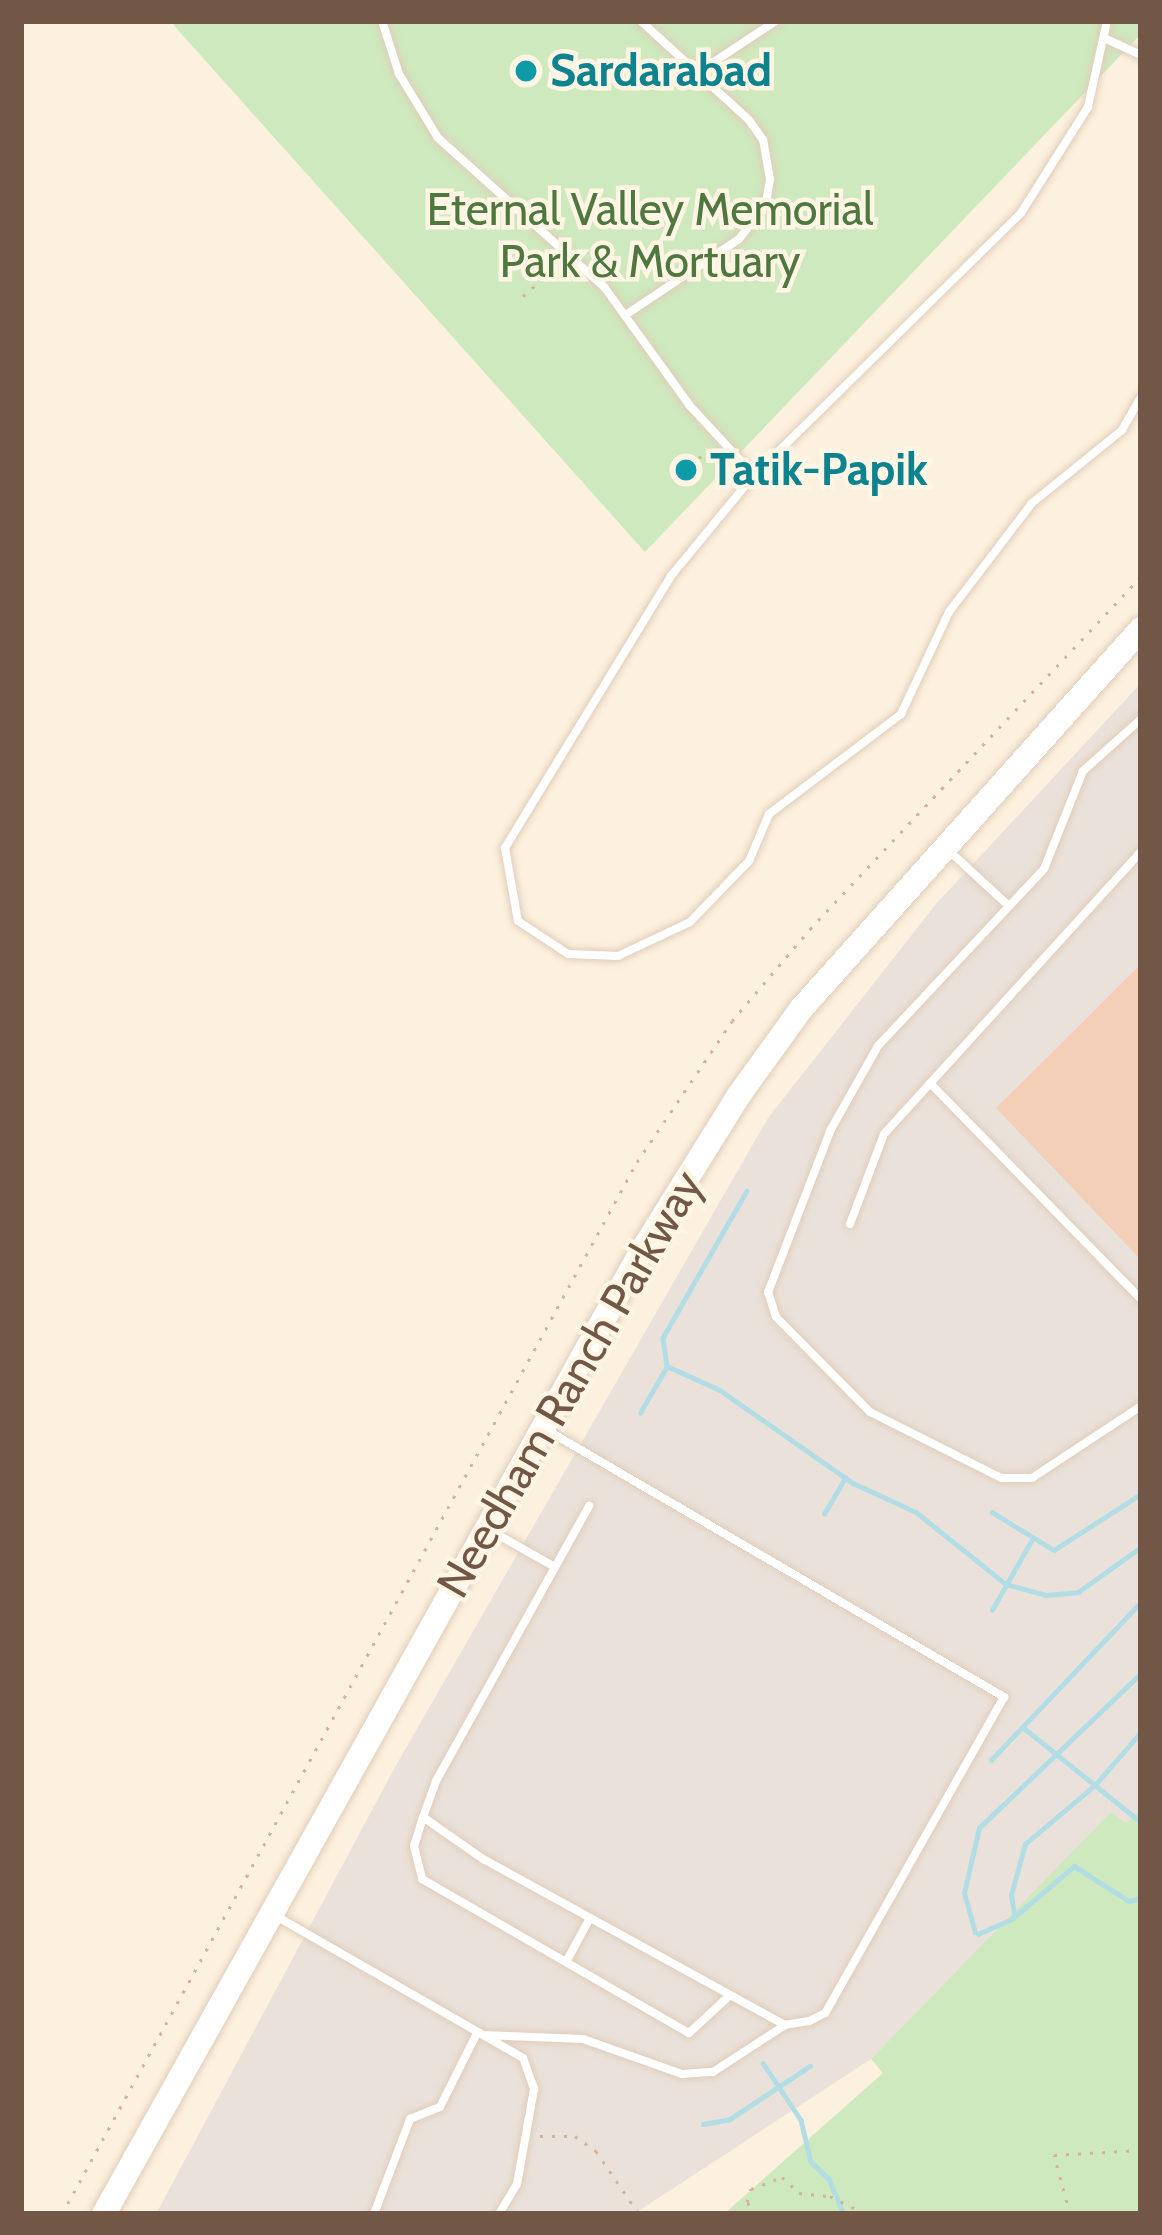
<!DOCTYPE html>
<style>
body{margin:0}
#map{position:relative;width:1162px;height:2235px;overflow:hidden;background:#fcf1de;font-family:Cabin,sans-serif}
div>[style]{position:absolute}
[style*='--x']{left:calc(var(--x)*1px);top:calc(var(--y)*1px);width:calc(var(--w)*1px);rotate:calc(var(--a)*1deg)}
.industrial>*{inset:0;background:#eae2da}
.green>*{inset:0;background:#cee9bd}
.stream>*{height:4.5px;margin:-2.25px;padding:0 2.25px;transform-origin:2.25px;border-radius:2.25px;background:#b3dde5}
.building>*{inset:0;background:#f2cfb6}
.path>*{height:3px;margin-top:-1.5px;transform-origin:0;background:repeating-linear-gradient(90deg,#d6b299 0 3px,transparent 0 12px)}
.roads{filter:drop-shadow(0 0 3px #e0cdba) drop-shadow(0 0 3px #e0cdba)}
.lane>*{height:8px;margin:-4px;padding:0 4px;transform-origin:4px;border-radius:4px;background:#fff}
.secondary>*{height:24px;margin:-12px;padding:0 12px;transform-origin:12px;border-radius:12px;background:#fff}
.dots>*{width:33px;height:33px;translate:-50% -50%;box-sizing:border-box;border:6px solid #fff5e4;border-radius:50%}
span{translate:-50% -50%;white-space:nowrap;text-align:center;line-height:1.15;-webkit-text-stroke:9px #fff5e4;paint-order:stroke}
.culture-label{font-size:45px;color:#0d838f;font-weight:700}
.left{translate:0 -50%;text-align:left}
.park-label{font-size:45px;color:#4e783f}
.street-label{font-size:45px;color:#725746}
.frame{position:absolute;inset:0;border:24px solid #725746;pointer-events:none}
</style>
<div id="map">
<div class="industrial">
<i style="clip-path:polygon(1141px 683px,1141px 1810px,1126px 1823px,1111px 1813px,871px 2059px,634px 2214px,156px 2214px,395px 1767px,768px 1118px,936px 904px)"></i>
</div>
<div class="green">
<i style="clip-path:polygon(170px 21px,1141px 21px,1141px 34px,645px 552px)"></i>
<i style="clip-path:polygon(1141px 1810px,1141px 2214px,724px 2214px,883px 2073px,871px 2059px,1111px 1812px,1126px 1823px)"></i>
</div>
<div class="stream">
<i style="--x:747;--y:1191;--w:169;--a:119.7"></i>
<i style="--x:663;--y:1338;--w:28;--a:82"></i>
<i style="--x:667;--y:1366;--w:58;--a:24.4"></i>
<i style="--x:720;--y:1390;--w:162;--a:35"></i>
<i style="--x:853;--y:1483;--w:69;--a:24.7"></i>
<i style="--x:916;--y:1512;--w:115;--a:38.7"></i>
<i style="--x:1006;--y:1584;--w:41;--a:15.4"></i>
<i style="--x:1046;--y:1595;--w:32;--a:-5"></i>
<i style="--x:1078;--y:1592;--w:77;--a:-35.5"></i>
<i style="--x:640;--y:1413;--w:54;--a:-60.1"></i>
<i style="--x:992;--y:1512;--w:73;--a:31.5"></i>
<i style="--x:1054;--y:1550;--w:103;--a:-32.8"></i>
<i style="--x:824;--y:1514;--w:42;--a:-59.7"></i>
<i style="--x:992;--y:1610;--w:79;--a:-60.5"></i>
<i style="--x:1024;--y:1728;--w:150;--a:38.8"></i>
<i style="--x:991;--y:1760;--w:218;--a:-46.5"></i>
<i style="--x:1014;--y:1914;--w:19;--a:-99"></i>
<i style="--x:1011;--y:1895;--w:53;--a:-74.6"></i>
<i style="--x:1025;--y:1844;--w:92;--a:-40.1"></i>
<i style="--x:1095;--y:1785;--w:70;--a:-49"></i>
<i style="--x:975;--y:1933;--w:41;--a:-105.4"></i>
<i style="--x:964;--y:1893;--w:67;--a:-77"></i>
<i style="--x:979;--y:1828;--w:224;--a:-43.7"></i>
<i style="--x:978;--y:1934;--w:37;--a:-24"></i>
<i style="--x:1012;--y:1919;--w:82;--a:-40.5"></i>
<i style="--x:1074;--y:1866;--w:65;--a:32.5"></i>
<i style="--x:1129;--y:1901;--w:12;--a:-14"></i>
<i style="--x:763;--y:2063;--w:69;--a:56.3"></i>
<i style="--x:801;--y:2120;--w:43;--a:76.6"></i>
<i style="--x:811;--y:2162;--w:25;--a:43"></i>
<i style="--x:829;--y:2179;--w:38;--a:67"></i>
<i style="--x:703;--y:2124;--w:27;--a:-10"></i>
<i style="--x:730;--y:2119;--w:96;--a:-33.5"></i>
</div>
<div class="building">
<i style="clip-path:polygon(1141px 964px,1141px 1260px,996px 1108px)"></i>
</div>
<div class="path">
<i style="--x:523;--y:296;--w:50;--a:-41"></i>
<i style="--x:690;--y:466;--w:27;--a:-42"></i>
<i style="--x:540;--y:2136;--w:35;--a:0"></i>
<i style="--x:575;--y:2136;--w:26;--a:36"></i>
<i style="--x:596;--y:2151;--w:76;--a:55.7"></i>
<i style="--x:62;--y:2214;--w:1199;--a:-61.34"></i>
<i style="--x:637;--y:1162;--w:170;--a:-56"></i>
<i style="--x:732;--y:1021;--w:121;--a:-49.7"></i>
<i style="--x:810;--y:929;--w:483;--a:-46.8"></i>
<i style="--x:757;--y:2214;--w:16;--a:-130"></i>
<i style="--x:747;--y:2202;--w:14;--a:-73"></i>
<i style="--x:751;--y:2189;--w:33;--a:-21"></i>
<i style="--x:782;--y:2177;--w:23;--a:43"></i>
<i style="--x:799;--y:2193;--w:31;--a:6"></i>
<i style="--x:830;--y:2196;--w:39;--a:27"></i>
<i style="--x:1070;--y:2214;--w:61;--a:-105.2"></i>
<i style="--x:1054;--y:2155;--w:87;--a:-3.3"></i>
</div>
<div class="roads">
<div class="lane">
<i style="--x:382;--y:21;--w:56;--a:72.2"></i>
<i style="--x:399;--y:74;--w:75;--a:58.6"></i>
<i style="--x:438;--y:138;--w:224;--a:41.9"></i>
<i style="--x:605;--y:288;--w:145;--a:54.2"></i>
<i style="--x:690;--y:406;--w:94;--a:47.2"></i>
<i style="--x:1107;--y:21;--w:88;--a:102.5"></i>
<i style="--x:1088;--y:107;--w:125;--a:122.3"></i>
<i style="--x:1021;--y:213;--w:374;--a:135.5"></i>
<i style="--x:754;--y:475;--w:131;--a:129.4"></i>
<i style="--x:671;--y:576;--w:319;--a:121.4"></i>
<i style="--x:505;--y:848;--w:74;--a:79.9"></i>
<i style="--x:518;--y:921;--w:60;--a:33.4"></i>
<i style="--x:568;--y:954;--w:50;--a:2.3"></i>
<i style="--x:618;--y:956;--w:80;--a:-25.3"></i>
<i style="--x:690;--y:922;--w:85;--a:-46"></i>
<i style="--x:749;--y:861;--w:51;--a:-66.9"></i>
<i style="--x:769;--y:814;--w:166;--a:-37.1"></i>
<i style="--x:901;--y:714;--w:113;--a:-64.8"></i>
<i style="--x:949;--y:612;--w:137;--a:-52.7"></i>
<i style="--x:1032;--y:503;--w:116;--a:-39"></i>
<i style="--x:1122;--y:430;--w:38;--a:-60"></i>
<i style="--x:1104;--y:38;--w:41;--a:24.7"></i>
<i style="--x:697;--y:73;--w:95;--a:-33.4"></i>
<i style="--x:627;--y:314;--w:135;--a:-33.8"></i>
<i style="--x:739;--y:239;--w:44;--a:-52.4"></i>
<i style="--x:766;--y:204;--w:25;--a:-81"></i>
<i style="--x:770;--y:179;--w:40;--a:-100"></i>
<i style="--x:763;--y:140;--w:24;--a:-125"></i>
<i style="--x:749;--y:120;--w:147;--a:-137.5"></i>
<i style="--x:1141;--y:719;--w:78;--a:138.1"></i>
<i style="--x:1083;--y:771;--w:105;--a:111.7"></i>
<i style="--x:1044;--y:869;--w:243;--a:133.2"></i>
<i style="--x:878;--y:1046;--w:95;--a:119.5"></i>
<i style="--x:831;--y:1129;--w:175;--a:111.1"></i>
<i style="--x:768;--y:1292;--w:26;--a:72"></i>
<i style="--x:776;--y:1317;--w:134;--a:45.3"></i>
<i style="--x:870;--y:1412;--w:147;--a:26.7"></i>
<i style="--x:1001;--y:1478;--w:31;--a:0"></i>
<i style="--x:1032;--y:1478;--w:131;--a:-33.4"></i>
<i style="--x:947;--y:849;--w:83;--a:42.6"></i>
<i style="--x:930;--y:1083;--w:302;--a:45.7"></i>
<i style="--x:850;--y:1224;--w:96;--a:-69.3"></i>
<i style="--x:884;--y:1134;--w:382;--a:-47.7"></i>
<i style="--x:545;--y:1429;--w:532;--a:30.28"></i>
<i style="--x:1004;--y:1697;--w:363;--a:119.5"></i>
<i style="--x:825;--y:2013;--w:18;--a:153"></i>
<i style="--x:809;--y:2021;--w:24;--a:171"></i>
<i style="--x:785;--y:2025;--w:345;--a:-151.2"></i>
<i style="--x:483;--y:1859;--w:73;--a:-145"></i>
<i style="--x:423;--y:1817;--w:38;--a:-70"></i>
<i style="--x:436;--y:1781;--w:315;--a:-60.9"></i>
<i style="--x:493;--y:1532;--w:69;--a:29.5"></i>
<i style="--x:423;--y:1817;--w:30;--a:107"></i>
<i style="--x:414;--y:1846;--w:34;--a:76"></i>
<i style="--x:422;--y:1879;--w:308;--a:30"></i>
<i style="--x:689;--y:2033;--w:56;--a:-42.8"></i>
<i style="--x:276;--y:1916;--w:285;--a:29.9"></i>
<i style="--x:523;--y:2058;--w:33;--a:70"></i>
<i style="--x:534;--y:2089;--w:97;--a:100.1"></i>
<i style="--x:517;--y:2184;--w:35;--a:121"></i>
<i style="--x:566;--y:1962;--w:50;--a:-61.4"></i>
<i style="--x:483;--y:2035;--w:100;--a:2.3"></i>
<i style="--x:583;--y:2039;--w:105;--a:19.5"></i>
<i style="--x:682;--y:2074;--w:31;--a:-4"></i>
<i style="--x:713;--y:2072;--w:86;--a:-33.1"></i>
<i style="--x:374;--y:2214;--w:102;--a:-69.2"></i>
<i style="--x:410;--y:2119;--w:32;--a:-22"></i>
<i style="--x:440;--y:2107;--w:80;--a:-63.4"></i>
</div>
<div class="secondary">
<i style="--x:104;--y:2214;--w:1099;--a:-60.82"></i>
<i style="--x:640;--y:1254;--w:187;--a:-58.1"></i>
<i style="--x:739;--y:1095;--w:106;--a:-54.2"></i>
<i style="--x:801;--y:1009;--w:510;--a:-48.18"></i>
</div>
</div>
<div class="dots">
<i style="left:526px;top:71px;background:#0f9aa8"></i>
<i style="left:686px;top:470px;background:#0f9aa8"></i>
</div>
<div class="culture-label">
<span class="left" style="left:550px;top:71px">Sardarabad</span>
<span class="left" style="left:710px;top:470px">Tatik-Papik</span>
</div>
<div class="park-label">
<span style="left:650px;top:236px">Eternal Valley Memorial<br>Park &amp; Mortuary</span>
</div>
<div class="street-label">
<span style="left:570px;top:1384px;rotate:-60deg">Needham Ranch Parkway</span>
</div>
<div class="frame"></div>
</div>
